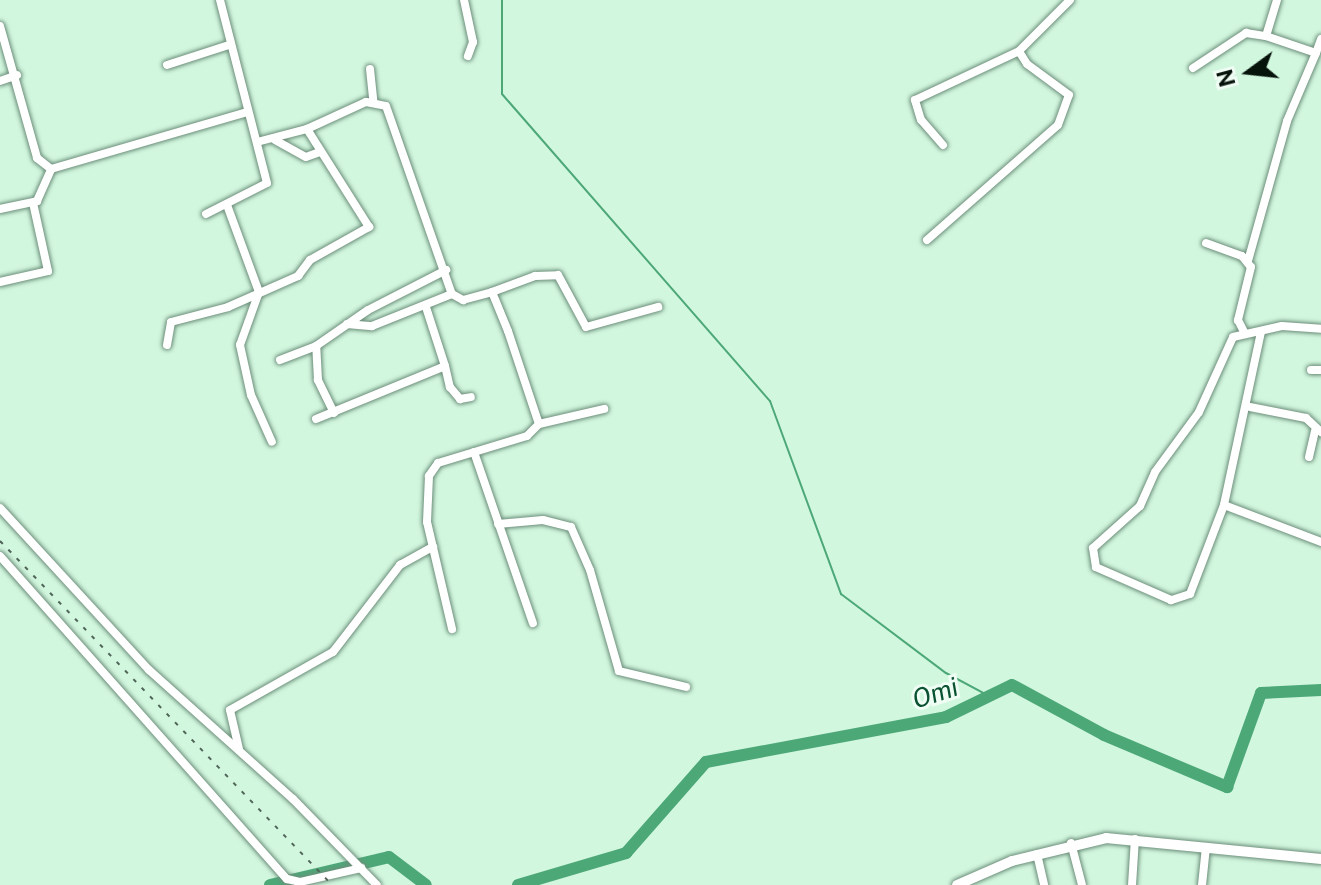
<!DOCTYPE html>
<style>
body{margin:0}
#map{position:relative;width:1321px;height:885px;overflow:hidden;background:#d2f7df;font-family:"Public Sans",sans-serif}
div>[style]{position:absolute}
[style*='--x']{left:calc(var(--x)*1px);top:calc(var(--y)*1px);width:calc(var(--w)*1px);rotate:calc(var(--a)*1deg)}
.stream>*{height:2px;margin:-1px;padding:0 1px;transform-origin:1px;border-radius:1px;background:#4da878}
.river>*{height:12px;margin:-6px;padding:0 6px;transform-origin:6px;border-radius:6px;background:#4da878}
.roads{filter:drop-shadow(0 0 2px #6c8e7a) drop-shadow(0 0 2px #6c8e7a)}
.minor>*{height:8px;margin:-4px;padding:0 4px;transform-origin:4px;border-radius:4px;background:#fff}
.major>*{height:10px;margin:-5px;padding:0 5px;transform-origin:5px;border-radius:5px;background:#fff}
.rail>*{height:2px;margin-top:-1px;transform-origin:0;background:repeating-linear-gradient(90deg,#4f6557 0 4px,transparent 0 12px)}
span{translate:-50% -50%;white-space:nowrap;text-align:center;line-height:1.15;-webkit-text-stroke:6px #effdf4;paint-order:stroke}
.water-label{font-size:26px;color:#0a5232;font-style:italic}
.north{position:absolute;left:1209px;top:32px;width:80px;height:80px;-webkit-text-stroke:6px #effdf4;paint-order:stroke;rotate:255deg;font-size:22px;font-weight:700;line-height:32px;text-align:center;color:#06130b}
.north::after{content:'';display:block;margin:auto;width:28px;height:36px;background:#06130b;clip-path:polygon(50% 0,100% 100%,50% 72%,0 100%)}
</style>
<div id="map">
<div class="stream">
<i style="--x:502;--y:0;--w:94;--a:90"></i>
<i style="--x:502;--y:94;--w:408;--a:48.9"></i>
<i style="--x:770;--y:401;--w:206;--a:69.8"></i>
<i style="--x:841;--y:594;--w:131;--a:37"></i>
<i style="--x:946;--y:673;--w:49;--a:28.1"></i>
</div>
<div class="river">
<i style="--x:270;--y:885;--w:122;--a:-13.2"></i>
<i style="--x:389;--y:857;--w:46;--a:37.1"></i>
<i style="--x:518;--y:885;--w:113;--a:-16.5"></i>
<i style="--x:626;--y:853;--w:121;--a:-48.7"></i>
<i style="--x:706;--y:762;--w:244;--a:-10.6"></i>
<i style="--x:946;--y:717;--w:73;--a:-25.9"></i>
<i style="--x:1012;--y:685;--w:105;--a:28.5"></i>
<i style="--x:1104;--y:735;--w:134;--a:22.9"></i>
<i style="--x:1227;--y:787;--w:100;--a:-70.1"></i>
<i style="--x:1261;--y:693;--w:60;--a:-2.9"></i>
</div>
<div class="roads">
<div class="minor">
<i style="--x:464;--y:0;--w:43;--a:77.9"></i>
<i style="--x:473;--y:42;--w:15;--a:110"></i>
<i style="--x:0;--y:26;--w:137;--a:74.3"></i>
<i style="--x:37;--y:158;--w:18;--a:38"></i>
<i style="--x:1316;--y:53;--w:15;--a:-70"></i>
<i style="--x:167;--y:65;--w:65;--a:-17.9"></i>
<i style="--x:1193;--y:68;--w:64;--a:-33.4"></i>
<i style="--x:1246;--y:33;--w:20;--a:9"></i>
<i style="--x:1266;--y:36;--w:38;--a:-73"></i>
<i style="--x:370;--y:69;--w:31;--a:84"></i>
<i style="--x:0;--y:81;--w:18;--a:-19"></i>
<i style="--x:275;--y:140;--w:35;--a:29"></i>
<i style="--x:306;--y:157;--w:15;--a:-20"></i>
<i style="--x:257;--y:142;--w:52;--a:-14.6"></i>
<i style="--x:307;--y:129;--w:65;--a:-24.6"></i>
<i style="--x:366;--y:102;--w:20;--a:11"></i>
<i style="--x:386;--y:106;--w:199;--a:70.7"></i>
<i style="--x:452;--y:294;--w:13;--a:29"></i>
<i style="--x:463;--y:300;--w:30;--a:-15"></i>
<i style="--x:492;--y:292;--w:42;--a:67.7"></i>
<i style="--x:508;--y:331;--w:98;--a:71.6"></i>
<i style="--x:539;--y:424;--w:17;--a:135"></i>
<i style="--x:527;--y:436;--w:93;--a:163.1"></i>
<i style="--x:438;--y:463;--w:16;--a:125"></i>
<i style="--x:429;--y:476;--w:46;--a:92.5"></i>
<i style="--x:427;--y:522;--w:110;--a:76.8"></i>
<i style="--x:943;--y:145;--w:33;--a:-131"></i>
<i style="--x:921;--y:120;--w:21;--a:-107"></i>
<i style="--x:915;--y:100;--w:115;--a:-25.2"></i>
<i style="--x:1019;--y:51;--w:72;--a:-45"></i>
<i style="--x:227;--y:205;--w:93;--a:69.8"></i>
<i style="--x:259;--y:292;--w:56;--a:109.7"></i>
<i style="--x:240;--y:345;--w:51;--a:77.6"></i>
<i style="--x:251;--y:395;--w:51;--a:65.9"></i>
<i style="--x:0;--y:209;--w:38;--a:-12"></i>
<i style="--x:37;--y:201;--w:35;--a:-66"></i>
<i style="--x:51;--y:169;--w:204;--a:-16.2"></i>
<i style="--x:206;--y:214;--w:68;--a:-26.9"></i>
<i style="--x:267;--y:183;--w:189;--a:-104.4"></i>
<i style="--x:927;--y:240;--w:174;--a:-41.3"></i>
<i style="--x:1058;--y:125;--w:32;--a:-70"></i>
<i style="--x:1069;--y:95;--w:52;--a:-143.6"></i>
<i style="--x:1027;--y:64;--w:15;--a:-122"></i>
<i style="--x:1206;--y:243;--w:38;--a:20"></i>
<i style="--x:1242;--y:256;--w:14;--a:51"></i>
<i style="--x:1251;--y:267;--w:55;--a:103.8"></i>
<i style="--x:1238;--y:320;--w:13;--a:63"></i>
<i style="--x:1248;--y:261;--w:145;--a:-74.4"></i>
<i style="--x:1287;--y:121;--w:74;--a:-66.9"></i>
<i style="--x:1316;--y:53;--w:53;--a:-161.2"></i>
<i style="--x:0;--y:282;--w:49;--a:-12.9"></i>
<i style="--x:48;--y:271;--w:70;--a:-102.4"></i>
<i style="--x:492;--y:292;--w:46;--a:-20.4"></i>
<i style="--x:535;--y:276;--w:23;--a:-2"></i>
<i style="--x:558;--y:275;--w:59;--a:61.7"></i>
<i style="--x:586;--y:327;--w:75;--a:-15.5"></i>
<i style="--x:347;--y:324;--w:25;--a:5"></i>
<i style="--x:372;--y:326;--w:86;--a:-21.8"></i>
<i style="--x:1261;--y:332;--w:177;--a:102.1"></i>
<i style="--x:1224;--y:505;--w:95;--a:110.9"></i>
<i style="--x:1190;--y:594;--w:20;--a:162"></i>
<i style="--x:1171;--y:600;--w:82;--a:-156.3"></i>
<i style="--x:1096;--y:567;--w:19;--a:-99"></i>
<i style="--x:1093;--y:548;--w:63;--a:-41.8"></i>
<i style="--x:1140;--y:506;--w:37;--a:-66"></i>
<i style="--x:1155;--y:472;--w:74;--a:-53.7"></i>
<i style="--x:1199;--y:412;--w:82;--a:-65.6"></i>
<i style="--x:1233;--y:337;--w:50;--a:-12.7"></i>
<i style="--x:1282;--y:326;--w:39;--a:4"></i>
<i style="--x:167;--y:345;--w:23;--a:-80"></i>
<i style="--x:171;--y:322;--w:59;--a:-14.7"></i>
<i style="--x:228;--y:307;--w:77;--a:-23.9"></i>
<i style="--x:298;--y:276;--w:20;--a:-53"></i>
<i style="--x:310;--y:260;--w:68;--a:-29.2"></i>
<i style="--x:369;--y:227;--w:116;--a:-122.3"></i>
<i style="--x:280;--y:360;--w:39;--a:-21"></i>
<i style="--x:445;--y:366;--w:22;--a:77"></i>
<i style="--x:450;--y:387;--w:16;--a:50"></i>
<i style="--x:460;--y:399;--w:11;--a:-10"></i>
<i style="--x:1311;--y:370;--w:10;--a:0"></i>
<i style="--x:1250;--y:407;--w:57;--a:11.1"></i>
<i style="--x:1306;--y:418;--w:21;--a:43"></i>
<i style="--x:334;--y:413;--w:37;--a:-116"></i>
<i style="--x:318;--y:380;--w:34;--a:-93"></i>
<i style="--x:316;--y:346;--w:63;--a:-34.7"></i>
<i style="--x:368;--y:310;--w:88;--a:-27.1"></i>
<i style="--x:316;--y:419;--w:139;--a:-22.3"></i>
<i style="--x:445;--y:366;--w:62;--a:-107.9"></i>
<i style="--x:539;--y:424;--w:67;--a:-13"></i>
<i style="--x:474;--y:452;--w:181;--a:71"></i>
<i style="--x:1309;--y:457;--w:27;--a:-77"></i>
<i style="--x:1224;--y:505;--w:104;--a:20.9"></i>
<i style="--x:0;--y:508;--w:220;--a:47.4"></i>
<i style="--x:149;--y:670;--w:193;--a:41.9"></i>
<i style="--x:293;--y:799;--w:120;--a:45.7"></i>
<i style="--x:498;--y:524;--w:45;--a:-5.1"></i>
<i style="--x:543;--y:520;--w:29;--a:14"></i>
<i style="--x:571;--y:527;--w:47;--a:66.2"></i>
<i style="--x:590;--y:570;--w:105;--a:74"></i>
<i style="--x:619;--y:671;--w:69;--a:13.4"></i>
<i style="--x:0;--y:556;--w:432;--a:48.4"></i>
<i style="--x:287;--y:879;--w:13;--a:13"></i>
<i style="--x:300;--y:882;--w:63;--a:-12.9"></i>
<i style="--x:239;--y:749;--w:40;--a:-103"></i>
<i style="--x:230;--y:710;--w:118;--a:-29.4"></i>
<i style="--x:333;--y:652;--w:110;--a:-52.4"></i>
<i style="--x:400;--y:565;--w:38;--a:-29"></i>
<i style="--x:1071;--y:843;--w:43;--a:75.3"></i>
<i style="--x:1037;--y:854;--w:32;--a:77"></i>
<i style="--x:1132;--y:885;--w:46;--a:-86.3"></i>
<i style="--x:1202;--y:885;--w:36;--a:-84"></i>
</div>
<div class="major">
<i style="--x:957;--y:885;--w:60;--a:-23.6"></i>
<i style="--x:1012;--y:861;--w:97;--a:-13.7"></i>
<i style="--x:1106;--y:838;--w:216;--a:5.6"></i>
</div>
</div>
<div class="rail">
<i style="--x:0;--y:541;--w:478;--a:46"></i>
</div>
<div class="water-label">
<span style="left:935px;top:693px;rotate:-18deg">Omi</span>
</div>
<div class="north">N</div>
</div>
